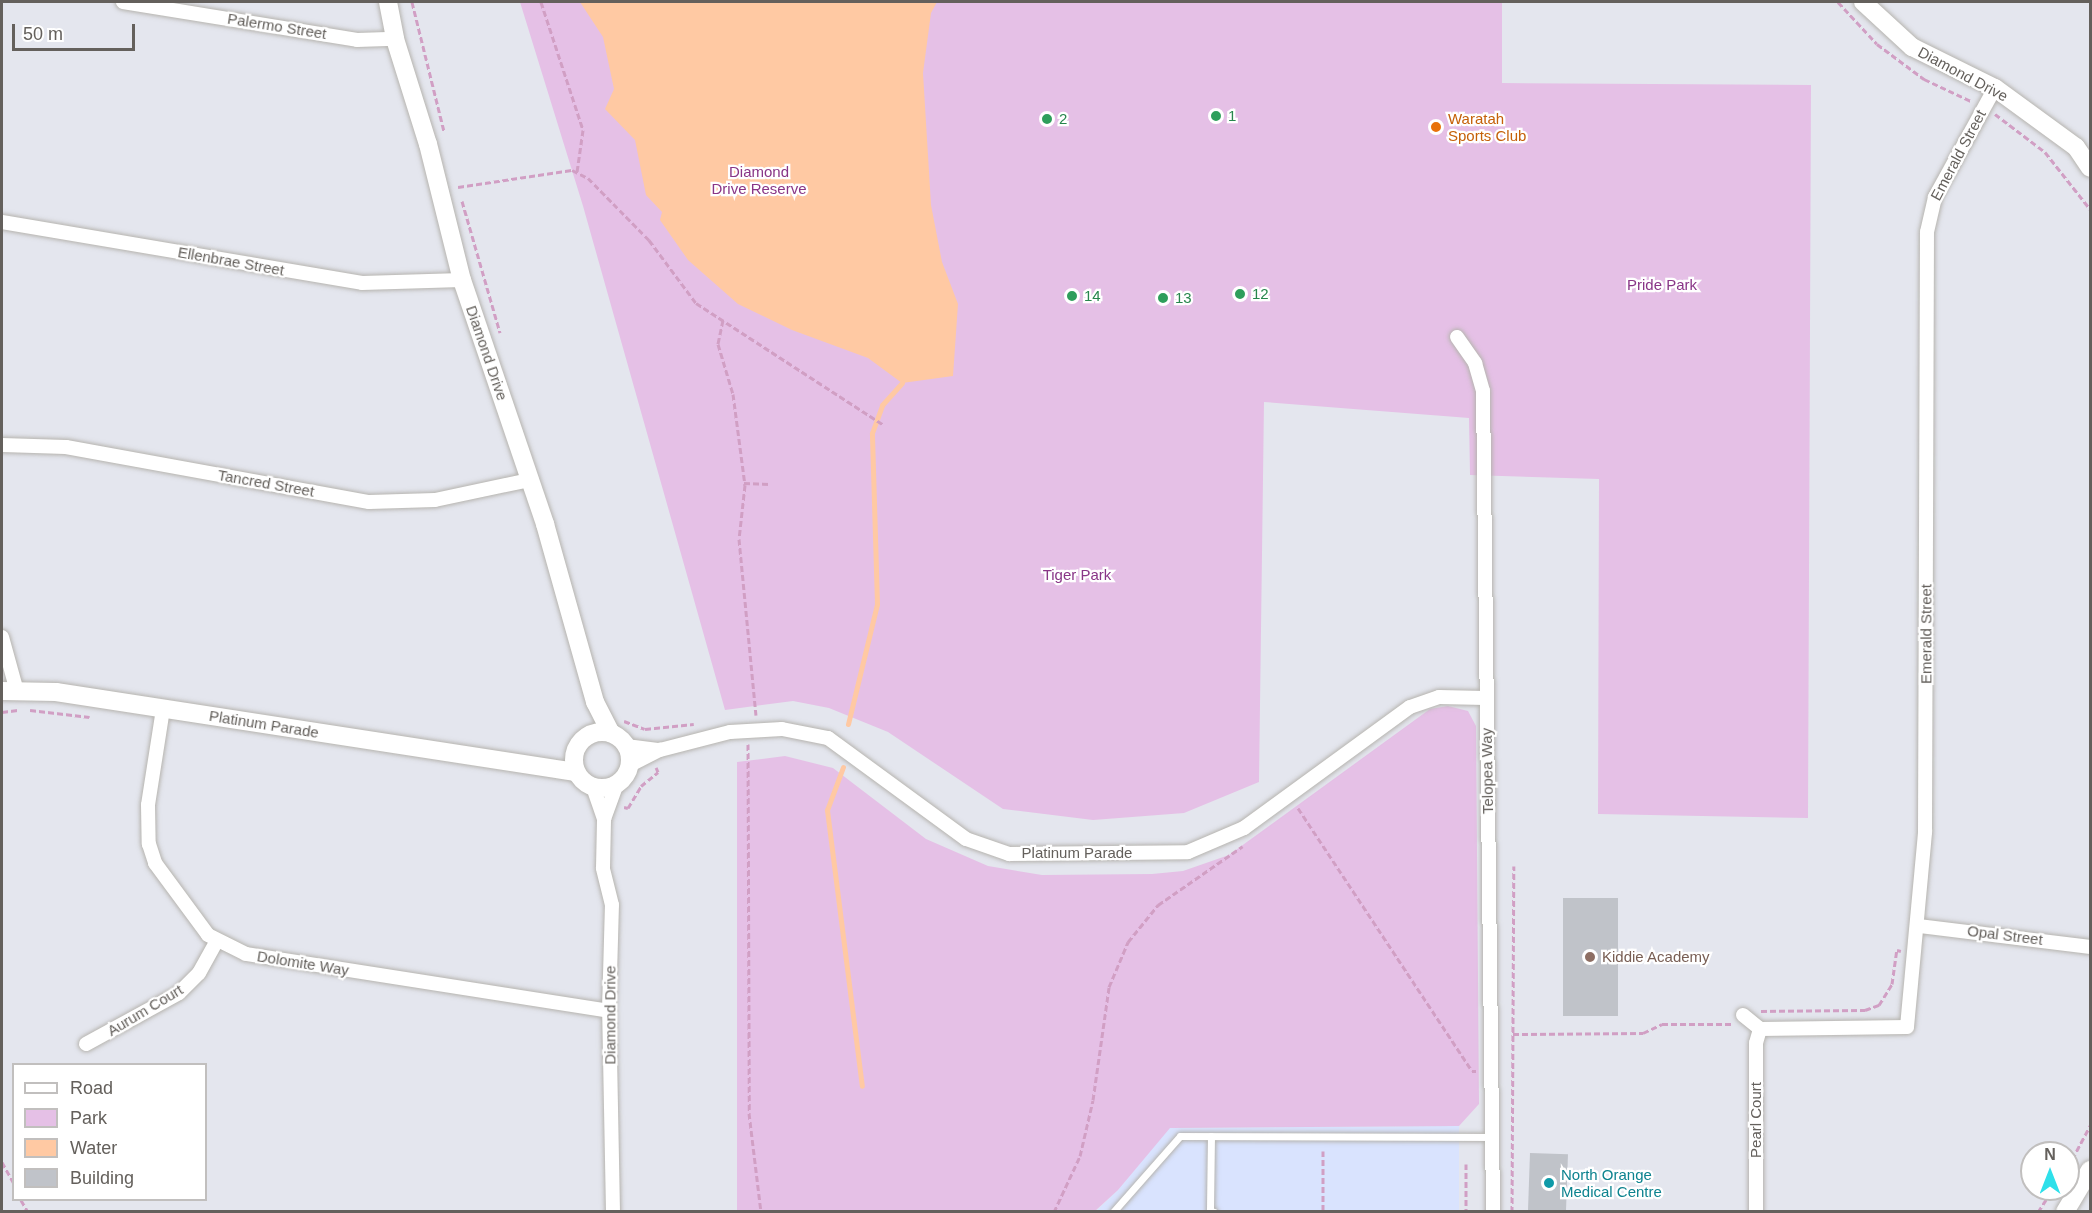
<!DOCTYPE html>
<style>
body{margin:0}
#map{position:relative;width:2092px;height:1213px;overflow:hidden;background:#e4e6ee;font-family:Arial,sans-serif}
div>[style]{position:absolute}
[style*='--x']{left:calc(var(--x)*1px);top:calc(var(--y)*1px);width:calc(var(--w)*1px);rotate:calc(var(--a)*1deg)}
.commercial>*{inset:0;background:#d9e3fe}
.green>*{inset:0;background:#e5c0e6}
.water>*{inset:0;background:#ffc9a3}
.stream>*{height:5px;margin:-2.5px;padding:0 2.5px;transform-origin:2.5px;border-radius:2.5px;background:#ffc9a3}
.building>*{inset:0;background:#c0c3c9;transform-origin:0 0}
.path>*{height:3px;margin-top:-1.5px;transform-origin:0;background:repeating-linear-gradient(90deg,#d19fc4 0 6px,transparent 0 9px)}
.roads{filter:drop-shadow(0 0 2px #b6b4af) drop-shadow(0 0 2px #b6b4af)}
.lane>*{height:7px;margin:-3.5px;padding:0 3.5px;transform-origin:3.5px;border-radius:3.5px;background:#fff}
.street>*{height:14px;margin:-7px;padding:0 7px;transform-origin:7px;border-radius:7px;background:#fff}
.secondary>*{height:18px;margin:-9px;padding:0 9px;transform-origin:9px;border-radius:9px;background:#fff}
.secondary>.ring{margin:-9px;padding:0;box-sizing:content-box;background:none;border:18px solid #fff;border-radius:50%}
.dots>*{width:16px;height:16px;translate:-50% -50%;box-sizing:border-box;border:3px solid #fff;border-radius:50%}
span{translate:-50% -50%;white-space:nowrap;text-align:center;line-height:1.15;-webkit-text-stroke:4.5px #fff;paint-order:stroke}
.street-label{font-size:15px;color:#64605c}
.leisure-label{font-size:15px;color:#27864d}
.left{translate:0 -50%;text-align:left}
.food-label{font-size:15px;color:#c56008}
.park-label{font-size:15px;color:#893687}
.education-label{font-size:15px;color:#785e54}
.culture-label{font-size:15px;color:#0d838f}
.frame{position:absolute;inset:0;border:3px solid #64605c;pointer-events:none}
.legend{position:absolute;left:12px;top:1063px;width:195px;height:138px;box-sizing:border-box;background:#fff;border:2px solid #c1bfbe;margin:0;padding:8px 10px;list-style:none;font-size:18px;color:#64605c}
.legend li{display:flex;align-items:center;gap:12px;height:30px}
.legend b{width:30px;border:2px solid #c1bfbe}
.north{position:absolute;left:2020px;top:1141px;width:60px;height:60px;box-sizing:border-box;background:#fff;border:2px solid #c1bfbe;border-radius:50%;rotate:0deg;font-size:16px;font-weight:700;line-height:24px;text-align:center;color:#64605c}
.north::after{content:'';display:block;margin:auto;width:21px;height:27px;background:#2ee0ea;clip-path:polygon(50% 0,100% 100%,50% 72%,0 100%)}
.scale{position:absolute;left:12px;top:24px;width:123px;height:27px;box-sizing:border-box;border:3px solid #64605c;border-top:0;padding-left:8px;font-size:18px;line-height:21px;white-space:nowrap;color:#64605c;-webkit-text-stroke:4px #fff;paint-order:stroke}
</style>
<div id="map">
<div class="commercial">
<i style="clip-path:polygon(1459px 1126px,1459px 1211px,1095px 1212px,1118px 1190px,1169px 1128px)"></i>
</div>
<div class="green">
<i style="clip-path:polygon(520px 2px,1502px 2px,1502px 83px,1811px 85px,1808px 818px,1598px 814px,1599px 479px,1470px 475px,1469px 418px,1264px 402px,1259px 782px,1184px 813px,1093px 820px,1003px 809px,888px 732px,829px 708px,793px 701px,725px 710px,583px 206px)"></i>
<i style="clip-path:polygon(1448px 706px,1468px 711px,1476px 726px,1479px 1104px,1459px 1126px,1170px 1128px,1118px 1190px,1095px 1211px,737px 1211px,737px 762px,785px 756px,833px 768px,926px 839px,988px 866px,1042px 875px,1152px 874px,1183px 871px,1229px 855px,1430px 709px)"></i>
</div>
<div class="water">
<i style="clip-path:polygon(580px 2px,937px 2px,931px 13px,923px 73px,931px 205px,942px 262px,958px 304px,953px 376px,902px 383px,868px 358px,792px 330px,738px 304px,688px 260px,660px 220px,662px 212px,646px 195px,635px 140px,605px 109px,614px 89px,603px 37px)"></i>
</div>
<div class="stream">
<i style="--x:848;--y:724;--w:123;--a:-76.4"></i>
<i style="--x:877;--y:604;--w:171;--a:-91.7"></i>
<i style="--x:872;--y:433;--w:30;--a:-70"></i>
<i style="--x:882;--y:405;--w:30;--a:-48"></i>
<i style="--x:843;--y:767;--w:46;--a:110.4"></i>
<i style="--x:827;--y:810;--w:278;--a:82.8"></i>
</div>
<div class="building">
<i style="left:1563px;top:898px;width:55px;height:118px"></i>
<i style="left:1530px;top:1153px;width:38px;height:59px;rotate:2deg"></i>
</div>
<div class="path">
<i style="--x:412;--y:2;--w:133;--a:76.1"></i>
<i style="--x:541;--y:2;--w:135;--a:71.8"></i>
<i style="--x:583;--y:130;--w:42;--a:98.1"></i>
<i style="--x:1838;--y:2;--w:57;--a:47.1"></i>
<i style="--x:1877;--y:44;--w:59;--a:36.7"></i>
<i style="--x:1924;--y:79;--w:52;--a:25.1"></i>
<i style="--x:1995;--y:114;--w:63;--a:37.2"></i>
<i style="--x:2045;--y:152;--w:73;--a:51.7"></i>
<i style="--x:458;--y:187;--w:115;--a:-8.5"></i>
<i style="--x:572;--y:170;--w:18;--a:27"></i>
<i style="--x:588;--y:178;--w:87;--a:45.5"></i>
<i style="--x:649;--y:240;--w:79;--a:53.3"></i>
<i style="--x:696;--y:303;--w:224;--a:33"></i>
<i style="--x:462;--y:201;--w:137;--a:73.9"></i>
<i style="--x:723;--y:320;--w:25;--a:102"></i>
<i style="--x:718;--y:344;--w:52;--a:73.3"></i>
<i style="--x:733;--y:394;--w:92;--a:82.5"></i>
<i style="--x:745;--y:485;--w:54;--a:96.3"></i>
<i style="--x:739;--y:539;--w:177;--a:84.5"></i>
<i style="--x:744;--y:483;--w:26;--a:2"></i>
<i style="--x:30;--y:710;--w:60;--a:6.7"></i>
<i style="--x:2;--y:712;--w:16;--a:-7"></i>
<i style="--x:624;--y:721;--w:22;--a:21"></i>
<i style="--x:645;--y:729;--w:49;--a:-5.8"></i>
<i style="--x:748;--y:744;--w:369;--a:89.8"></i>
<i style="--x:749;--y:1113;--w:100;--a:83.1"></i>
<i style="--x:624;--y:807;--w:4;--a:14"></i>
<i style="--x:628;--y:808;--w:26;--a:-59"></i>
<i style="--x:641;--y:786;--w:22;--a:-39"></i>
<i style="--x:658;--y:772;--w:5;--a:-112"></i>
<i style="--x:1298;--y:808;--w:315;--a:56.5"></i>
<i style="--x:1472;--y:1071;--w:4;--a:0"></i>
<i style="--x:1761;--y:1011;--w:104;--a:-0.6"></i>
<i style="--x:1865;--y:1010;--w:15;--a:-20"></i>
<i style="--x:1879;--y:1005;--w:25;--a:-58"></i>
<i style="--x:1892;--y:984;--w:34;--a:-82"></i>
<i style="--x:1897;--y:950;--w:4;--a:14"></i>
<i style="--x:1513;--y:1034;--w:130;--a:-0.4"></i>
<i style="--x:1643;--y:1033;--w:21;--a:-25"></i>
<i style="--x:1662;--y:1024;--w:69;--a:0"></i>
<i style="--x:1323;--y:1151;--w:61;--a:90"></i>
<i style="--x:2;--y:1162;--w:25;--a:61"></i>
<i style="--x:1466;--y:1164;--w:48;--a:90"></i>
<i style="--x:2068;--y:1167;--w:47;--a:-61.8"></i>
<i style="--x:21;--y:1200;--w:14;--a:60"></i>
<i style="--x:1054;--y:1212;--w:62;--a:-65.1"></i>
<i style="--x:1080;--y:1156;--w:57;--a:-76.9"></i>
<i style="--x:1093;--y:1100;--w:114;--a:-81.9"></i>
<i style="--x:1109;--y:987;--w:49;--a:-67.1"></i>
<i style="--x:1128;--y:942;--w:48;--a:-51"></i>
<i style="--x:1158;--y:905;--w:103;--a:-34.8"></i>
<i style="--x:1512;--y:1212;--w:346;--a:-89.7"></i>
<i style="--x:2038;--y:1212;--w:27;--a:-57"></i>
</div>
<div class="roads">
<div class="lane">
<i style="--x:1211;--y:1136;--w:75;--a:90.8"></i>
<i style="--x:1210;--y:1211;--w:4;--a:14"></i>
<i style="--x:1113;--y:1212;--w:101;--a:-48.6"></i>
<i style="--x:1180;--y:1136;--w:314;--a:0.2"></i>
</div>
<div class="street">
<i style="--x:123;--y:2;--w:237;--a:9.2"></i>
<i style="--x:357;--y:40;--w:38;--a:-2"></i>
<i style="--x:2;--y:222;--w:365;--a:9.6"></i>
<i style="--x:362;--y:283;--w:100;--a:-1.7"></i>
<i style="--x:1457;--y:337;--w:32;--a:55"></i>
<i style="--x:1475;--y:363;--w:29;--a:74"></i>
<i style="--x:1483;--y:391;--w:821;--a:89.3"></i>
<i style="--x:2;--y:445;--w:64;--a:1.8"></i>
<i style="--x:66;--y:447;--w:308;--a:10.3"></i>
<i style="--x:369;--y:502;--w:66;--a:-1.7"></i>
<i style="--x:435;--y:500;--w:96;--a:-12"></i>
<i style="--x:2;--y:637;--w:53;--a:74.6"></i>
<i style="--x:163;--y:709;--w:97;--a:98.9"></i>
<i style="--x:148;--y:805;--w:39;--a:89"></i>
<i style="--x:149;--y:844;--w:20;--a:72"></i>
<i style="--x:155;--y:863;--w:89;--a:53.6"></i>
<i style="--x:208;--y:935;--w:42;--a:26.6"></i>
<i style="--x:246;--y:954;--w:367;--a:8.9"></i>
<i style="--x:626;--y:746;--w:32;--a:7"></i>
<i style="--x:630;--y:765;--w:34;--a:-27"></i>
<i style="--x:660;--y:750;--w:72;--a:-14.4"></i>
<i style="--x:730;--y:732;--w:52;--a:-3.3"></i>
<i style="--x:782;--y:729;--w:47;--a:11.1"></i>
<i style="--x:828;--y:738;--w:171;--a:36.2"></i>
<i style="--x:966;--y:839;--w:46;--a:19.2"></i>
<i style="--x:1009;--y:854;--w:179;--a:-0.6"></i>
<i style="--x:1188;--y:852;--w:61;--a:-23.2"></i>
<i style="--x:1244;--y:828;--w:205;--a:-36.1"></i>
<i style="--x:1410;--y:707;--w:31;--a:-19"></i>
<i style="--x:1439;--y:697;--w:46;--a:1.2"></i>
<i style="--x:593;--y:787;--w:34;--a:71"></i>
<i style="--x:1919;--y:926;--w:172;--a:7"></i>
<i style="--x:1743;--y:1015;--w:22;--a:39"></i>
<i style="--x:1760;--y:1029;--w:147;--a:-0.8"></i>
<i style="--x:1907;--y:1027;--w:196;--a:-84.7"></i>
<i style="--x:1925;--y:832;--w:600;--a:-89.81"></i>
<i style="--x:1927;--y:232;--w:36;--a:-77"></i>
<i style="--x:1935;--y:197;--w:124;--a:-61.2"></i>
<i style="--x:86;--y:1044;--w:106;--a:-28.7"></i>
<i style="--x:179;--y:993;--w:28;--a:-45"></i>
<i style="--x:199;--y:973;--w:37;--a:-61"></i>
<i style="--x:613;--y:1212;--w:201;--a:-91.1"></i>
<i style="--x:609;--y:1011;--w:106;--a:-88.4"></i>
<i style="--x:612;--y:905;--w:38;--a:-104"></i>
<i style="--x:603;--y:868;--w:49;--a:-88.8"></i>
<i style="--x:604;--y:819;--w:37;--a:-70"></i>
<i style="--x:1756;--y:1212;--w:169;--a:-90"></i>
<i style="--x:1756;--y:1043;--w:15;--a:-74"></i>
</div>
<div class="secondary">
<i style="--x:388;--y:2;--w:38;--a:79"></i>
<i style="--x:395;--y:39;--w:110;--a:72.6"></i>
<i style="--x:428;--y:144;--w:140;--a:76"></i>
<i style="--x:462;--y:280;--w:258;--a:71.2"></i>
<i style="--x:545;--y:524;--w:185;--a:74.3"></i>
<i style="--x:595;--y:702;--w:35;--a:63"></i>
<i style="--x:1863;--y:2;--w:67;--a:42.6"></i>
<i style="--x:1912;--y:47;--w:93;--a:26.3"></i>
<i style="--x:1995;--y:88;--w:100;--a:36.1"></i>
<i style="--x:2076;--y:147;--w:25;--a:56"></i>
<i style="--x:2;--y:691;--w:54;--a:1.1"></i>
<i style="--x:56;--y:692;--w:526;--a:8.75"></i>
<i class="ring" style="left:574px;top:732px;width:38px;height:38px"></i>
<i style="--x:2065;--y:1212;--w:49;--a:-59.2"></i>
</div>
</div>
<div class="dots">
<i style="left:1216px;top:116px;background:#2e9e5b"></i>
<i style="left:1047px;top:119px;background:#2e9e5b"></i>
<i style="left:1436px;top:127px;background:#e8710a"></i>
<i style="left:1240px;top:294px;background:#2e9e5b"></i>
<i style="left:1072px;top:296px;background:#2e9e5b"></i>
<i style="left:1163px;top:298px;background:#2e9e5b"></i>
<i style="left:1590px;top:957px;background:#8d6e63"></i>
<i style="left:1549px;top:1183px;background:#0f9aa8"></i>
</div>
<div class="street-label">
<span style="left:277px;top:26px;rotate:9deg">Palermo Street</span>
<span style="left:1963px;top:74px;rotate:28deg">Diamond Drive</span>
<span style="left:1958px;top:155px;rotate:-62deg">Emerald Street</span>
<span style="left:231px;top:261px;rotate:10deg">Ellenbrae Street</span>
<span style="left:487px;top:353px;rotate:71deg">Diamond Drive</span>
<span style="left:266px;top:483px;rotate:10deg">Tancred Street</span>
<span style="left:1926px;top:634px;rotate:-90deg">Emerald Street</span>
<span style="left:264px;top:724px;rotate:9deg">Platinum Parade</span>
<span style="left:1487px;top:771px;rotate:-91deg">Telopea Way</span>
<span style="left:1077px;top:853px">Platinum Parade</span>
<span style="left:2005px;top:935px;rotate:7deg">Opal Street</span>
<span style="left:303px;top:963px;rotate:9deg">Dolomite Way</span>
<span style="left:145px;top:1010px;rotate:-31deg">Aurum Court</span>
<span style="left:610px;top:1015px;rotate:-90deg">Diamond Drive</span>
<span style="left:1756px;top:1120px;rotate:-90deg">Pearl Court</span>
</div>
<div class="leisure-label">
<span class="left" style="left:1228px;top:116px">1</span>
<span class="left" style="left:1059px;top:119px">2</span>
<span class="left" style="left:1252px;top:294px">12</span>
<span class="left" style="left:1084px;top:296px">14</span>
<span class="left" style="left:1175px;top:298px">13</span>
</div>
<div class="food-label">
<span class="left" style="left:1448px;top:127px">Waratah<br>Sports Club</span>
</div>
<div class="park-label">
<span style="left:759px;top:180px">Diamond<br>Drive Reserve</span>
<span style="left:1662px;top:285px">Pride Park</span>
<span style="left:1077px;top:575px">Tiger Park</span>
</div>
<div class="education-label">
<span class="left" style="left:1602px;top:957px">Kiddie Academy</span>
</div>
<div class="culture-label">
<span class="left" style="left:1561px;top:1183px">North Orange<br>Medical Centre</span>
</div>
<div class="frame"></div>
<ul class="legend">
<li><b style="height:8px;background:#fff"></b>Road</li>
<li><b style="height:16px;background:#e5c0e6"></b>Park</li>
<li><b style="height:16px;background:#ffc9a3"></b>Water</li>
<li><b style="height:16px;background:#c0c3c9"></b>Building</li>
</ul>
<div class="north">N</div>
<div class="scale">50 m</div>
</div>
